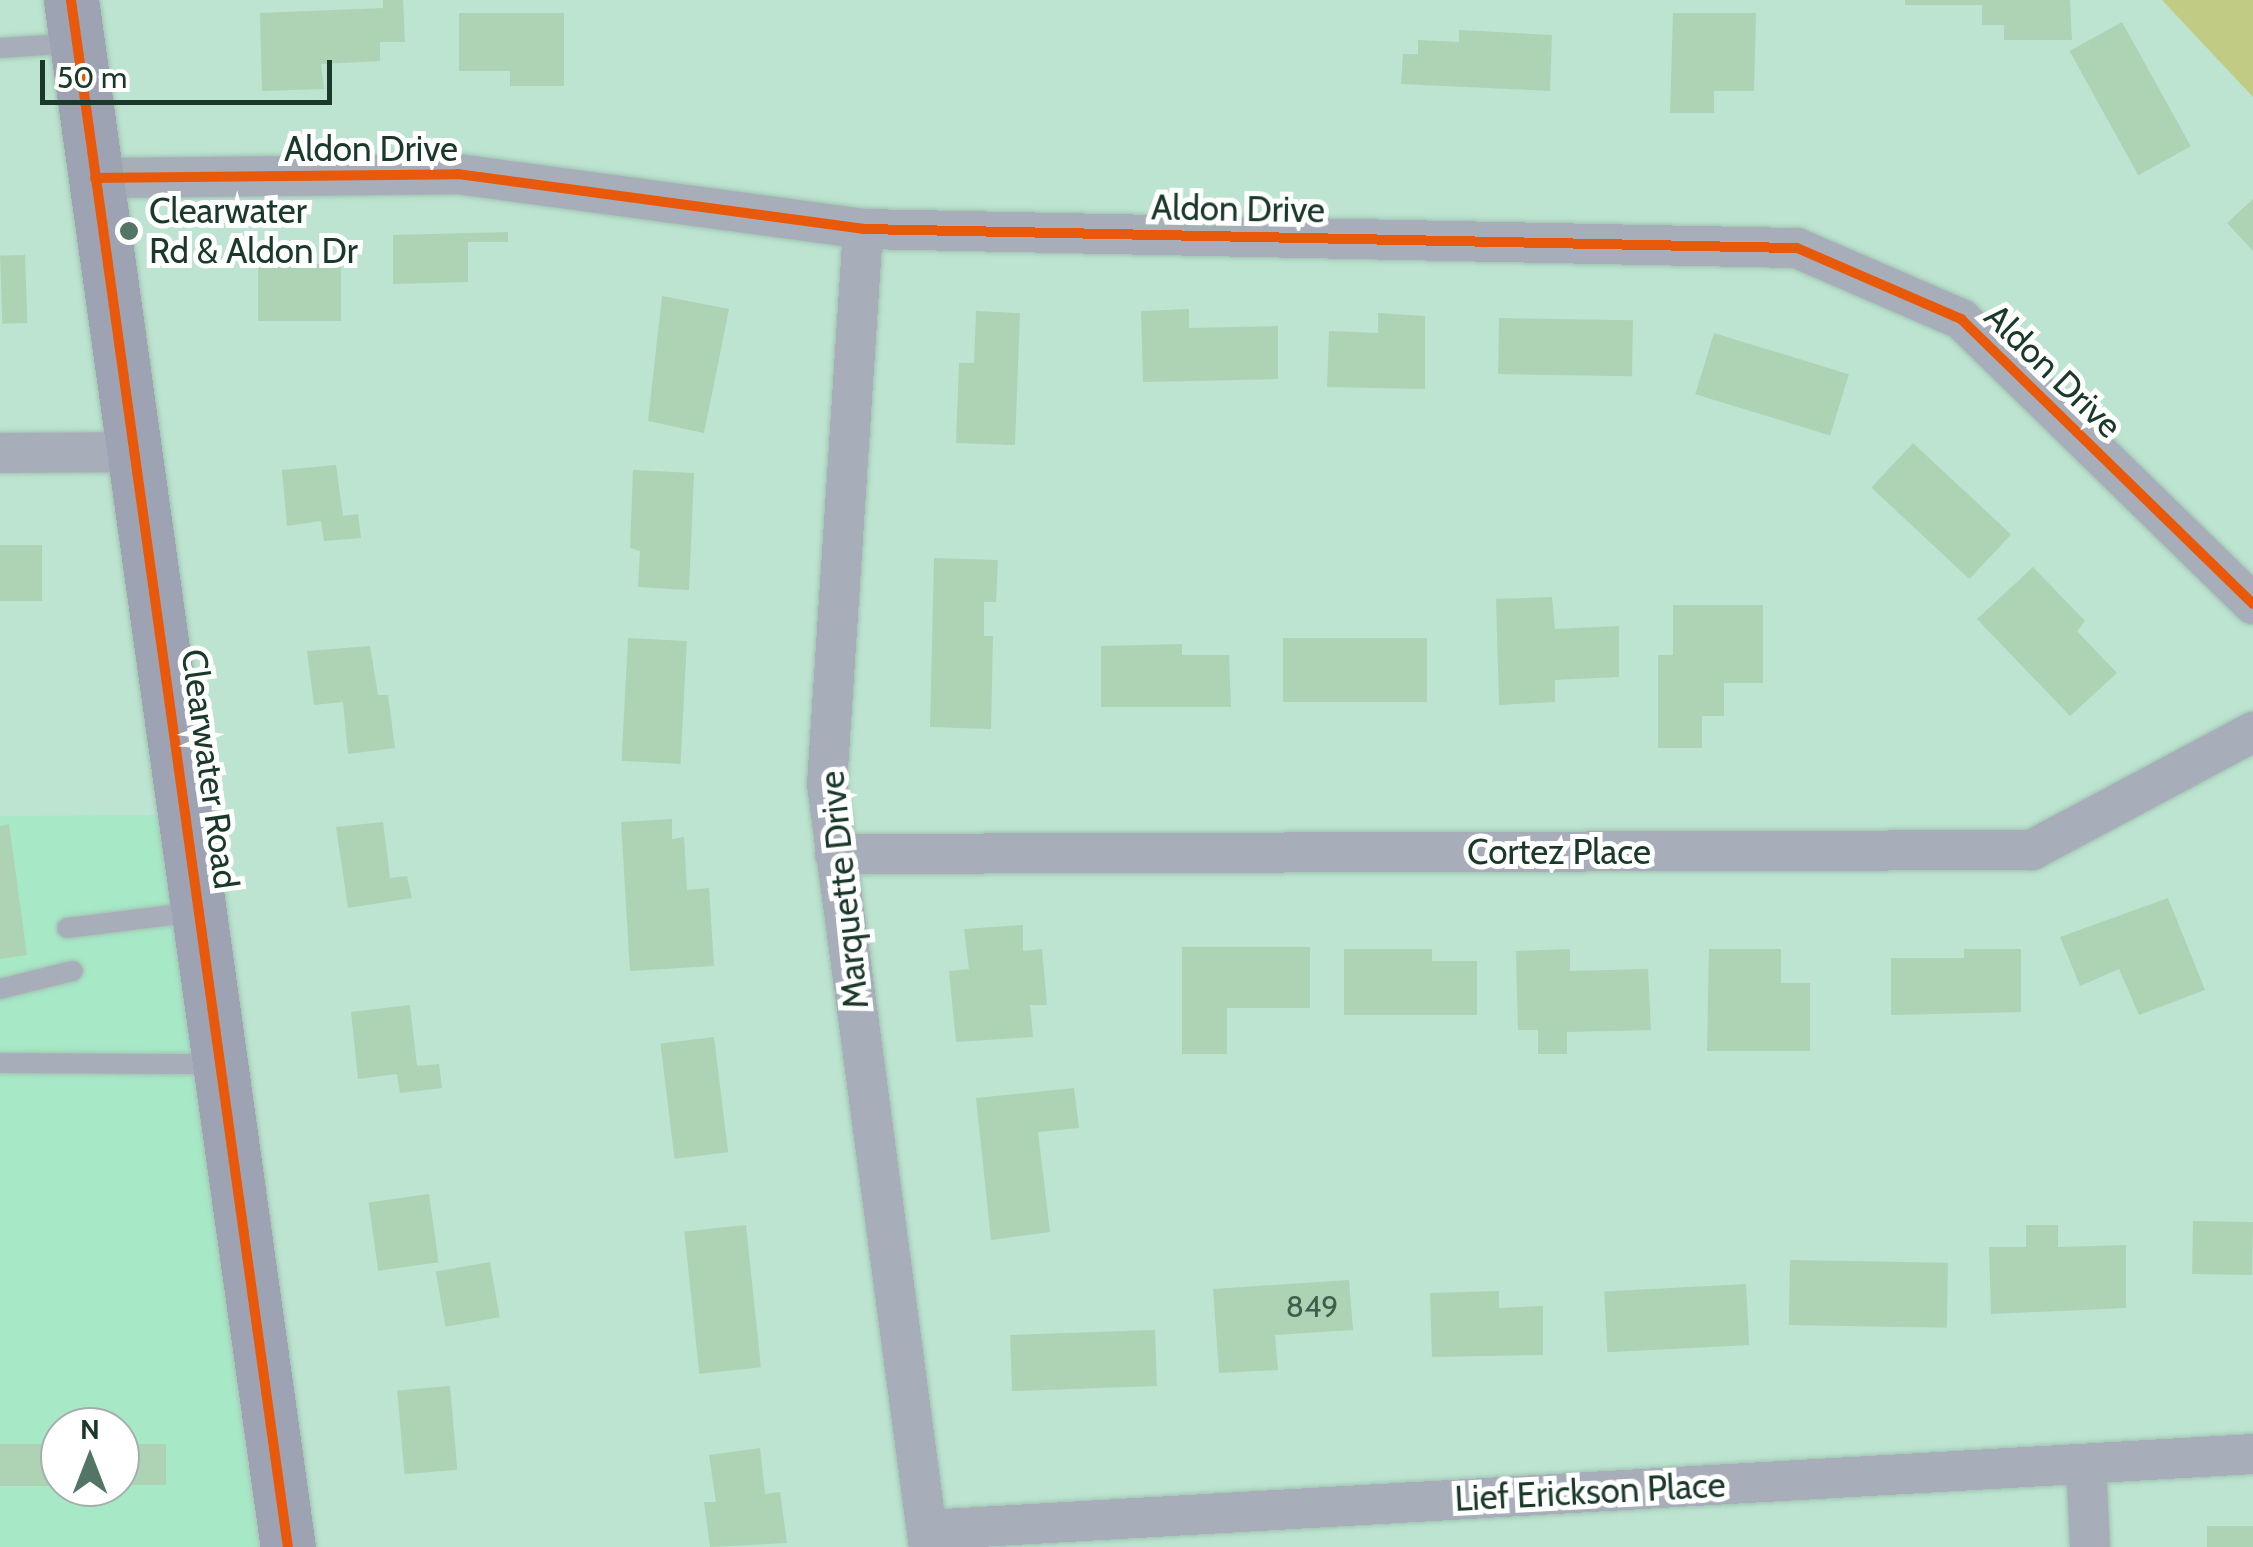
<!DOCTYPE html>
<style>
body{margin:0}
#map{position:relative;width:2253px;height:1547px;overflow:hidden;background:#bce4d0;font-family:Cabin,sans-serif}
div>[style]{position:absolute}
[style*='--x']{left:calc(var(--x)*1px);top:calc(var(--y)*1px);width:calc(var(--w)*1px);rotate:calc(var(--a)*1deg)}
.built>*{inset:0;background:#a7e8c7}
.forest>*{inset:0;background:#c2cb83}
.building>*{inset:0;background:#aed2b4;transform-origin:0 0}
.roads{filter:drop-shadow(0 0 2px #a2c2b2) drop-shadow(0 0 2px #a2c2b2)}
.lane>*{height:20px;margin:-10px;padding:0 10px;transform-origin:10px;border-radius:10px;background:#a7aeba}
.street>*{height:40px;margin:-20px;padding:0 20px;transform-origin:20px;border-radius:20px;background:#a7aeba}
.secondary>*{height:55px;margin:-27.5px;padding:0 27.5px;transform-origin:27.5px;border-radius:27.5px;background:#9da3b2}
.cycleway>*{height:10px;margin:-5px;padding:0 5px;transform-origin:5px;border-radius:5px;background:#e8590c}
.dots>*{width:28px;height:28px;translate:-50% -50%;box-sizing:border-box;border:5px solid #fff;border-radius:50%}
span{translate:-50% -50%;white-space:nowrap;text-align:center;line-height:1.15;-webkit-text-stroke:10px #fff;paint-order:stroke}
.number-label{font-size:30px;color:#3f5f4d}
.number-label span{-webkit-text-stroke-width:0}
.street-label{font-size:35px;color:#1a392b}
.poi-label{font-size:35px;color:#1a392b}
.left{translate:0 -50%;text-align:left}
.north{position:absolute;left:40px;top:1407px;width:100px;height:100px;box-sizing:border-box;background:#fff;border:2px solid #a3b0aa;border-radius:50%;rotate:0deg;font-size:28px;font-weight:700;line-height:40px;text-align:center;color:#1a392b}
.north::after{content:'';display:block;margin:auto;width:35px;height:45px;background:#537565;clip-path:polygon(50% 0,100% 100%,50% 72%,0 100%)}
.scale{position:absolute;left:40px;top:60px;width:292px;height:45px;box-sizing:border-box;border:5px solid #1a392b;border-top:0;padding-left:12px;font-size:30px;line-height:35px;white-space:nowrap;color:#1a392b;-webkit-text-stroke:8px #fff;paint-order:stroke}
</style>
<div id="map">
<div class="built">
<i style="clip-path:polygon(evenodd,163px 815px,258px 1547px,0 1547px,0 816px,163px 815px,60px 1427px,120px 1427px,120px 1487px,60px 1487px,60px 1427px)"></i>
</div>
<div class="forest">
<i style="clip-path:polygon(2162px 0,2253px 0,2253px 97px)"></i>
</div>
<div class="building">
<i style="clip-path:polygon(383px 0,403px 0,405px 42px,380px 42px,380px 61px,321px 64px,324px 89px,262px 91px,260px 13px,383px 8px)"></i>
<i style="clip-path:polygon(1905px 0,2070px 0,2072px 40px,2004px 40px,2004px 25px,1982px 25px,1982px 5px,1905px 5px)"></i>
<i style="clip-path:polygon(459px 13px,564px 13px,564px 86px,510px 86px,510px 71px,459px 71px)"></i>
<i style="clip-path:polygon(1673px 13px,1756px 13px,1754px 91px,1714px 91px,1714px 113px,1670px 113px)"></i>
<i style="left:2122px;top:22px;width:142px;height:60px;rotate:61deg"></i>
<i style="clip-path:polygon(1459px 30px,1552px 35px,1550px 91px,1401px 84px,1403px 54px,1418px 54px,1418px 40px,1459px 42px)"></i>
<i style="clip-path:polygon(2253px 199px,2253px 251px,2227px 223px)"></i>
<i style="clip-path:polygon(508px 232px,508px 242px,468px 242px,468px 282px,393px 284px,393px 235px)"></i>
<i style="left:25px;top:255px;width:68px;height:25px;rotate:88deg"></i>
<i style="left:258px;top:264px;width:83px;height:57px"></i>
<i style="clip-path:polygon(662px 296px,729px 309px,704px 433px,648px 421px)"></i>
<i style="clip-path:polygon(1189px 309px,1189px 328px,1278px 326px,1278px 379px,1143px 382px,1141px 311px)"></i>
<i style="clip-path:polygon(976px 311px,1020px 313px,1015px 445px,956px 443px,959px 363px,974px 363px)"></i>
<i style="clip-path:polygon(1378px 313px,1425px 316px,1425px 389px,1327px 387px,1329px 331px,1378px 333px)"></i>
<i style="left:1499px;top:318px;width:134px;height:56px;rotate:1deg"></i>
<i style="left:1714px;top:333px;width:141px;height:64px;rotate:17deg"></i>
<i style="left:1913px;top:443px;width:134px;height:61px;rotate:43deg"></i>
<i style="clip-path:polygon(336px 465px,343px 516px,358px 514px,361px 538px,324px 541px,321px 521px,287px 526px,282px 470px)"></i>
<i style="clip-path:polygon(633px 470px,694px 473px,689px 590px,638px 587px,640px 551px,630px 548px)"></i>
<i style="left:0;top:545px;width:42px;height:56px"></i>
<i style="clip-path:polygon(934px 558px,998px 560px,996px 602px,984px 602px,984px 636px,993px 636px,991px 729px,930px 727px)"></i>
<i style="clip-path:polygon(2033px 567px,2085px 621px,2077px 631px,2117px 673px,2070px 716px,1977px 619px)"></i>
<i style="clip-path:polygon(1552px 597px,1555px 629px,1619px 626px,1619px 677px,1555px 680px,1555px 702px,1499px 705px,1496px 599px)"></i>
<i style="clip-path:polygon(1673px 605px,1763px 605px,1763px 683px,1724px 683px,1724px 716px,1702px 716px,1702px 748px,1658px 748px,1658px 655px,1673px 655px)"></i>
<i style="left:628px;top:638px;width:59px;height:123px;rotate:3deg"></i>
<i style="left:1427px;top:638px;width:64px;height:144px;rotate:90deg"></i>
<i style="clip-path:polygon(1182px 644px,1182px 655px,1229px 655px,1231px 707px,1101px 707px,1101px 646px)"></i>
<i style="clip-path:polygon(370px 646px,378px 695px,388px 695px,395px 748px,348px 754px,343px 702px,314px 705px,307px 651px)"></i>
<i style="clip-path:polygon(672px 819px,672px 839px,684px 837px,687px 890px,709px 888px,714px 966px,630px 971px,621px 822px)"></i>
<i style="clip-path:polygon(383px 822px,390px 878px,407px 876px,412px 898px,348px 908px,336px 827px)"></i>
<i style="clip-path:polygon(9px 824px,27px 955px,0 959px,0 826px)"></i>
<i style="clip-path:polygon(2168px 898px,2205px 990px,2139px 1015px,2119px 969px,2080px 986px,2060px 937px)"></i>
<i style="clip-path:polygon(1023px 925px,1023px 951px,1042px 949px,1047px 1005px,1030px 1005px,1033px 1037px,956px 1042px,949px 971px,969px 969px,964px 929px)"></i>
<i style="clip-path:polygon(1182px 947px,1310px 947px,1310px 1008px,1227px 1008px,1227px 1054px,1182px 1054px)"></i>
<i style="clip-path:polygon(1344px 949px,1432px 949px,1432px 961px,1477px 961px,1477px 1015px,1344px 1015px)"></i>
<i style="clip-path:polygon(1570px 949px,1570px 971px,1648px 969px,1651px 1030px,1567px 1032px,1567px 1054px,1538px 1054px,1538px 1030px,1518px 1030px,1516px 951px)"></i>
<i style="clip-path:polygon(1709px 949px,1781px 949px,1781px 983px,1810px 983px,1810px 1051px,1707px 1051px)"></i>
<i style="clip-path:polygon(1964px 949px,2021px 949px,2021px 1012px,1891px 1015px,1891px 958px,1964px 958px)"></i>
<i style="clip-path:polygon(410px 1005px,417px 1066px,439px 1064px,442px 1088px,400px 1093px,397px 1074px,358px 1079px,351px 1012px)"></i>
<i style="left:714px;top:1037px;width:116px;height:54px;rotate:83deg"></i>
<i style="clip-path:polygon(1074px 1088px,1079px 1128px,1038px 1132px,1050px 1232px,991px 1240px,976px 1098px)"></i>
<i style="left:429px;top:1194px;width:69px;height:61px;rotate:82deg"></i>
<i style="left:2193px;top:1221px;width:60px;height:53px;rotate:1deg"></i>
<i style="left:746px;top:1225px;width:143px;height:62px;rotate:84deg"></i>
<i style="clip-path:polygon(2026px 1225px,2058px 1225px,2058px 1247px,2126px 1245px,2126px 1308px,1991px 1314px,1989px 1247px,2026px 1247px)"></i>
<i style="left:1790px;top:1260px;width:158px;height:65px;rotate:1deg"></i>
<i style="left:490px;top:1262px;width:56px;height:55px;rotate:80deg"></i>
<i style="clip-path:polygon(1349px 1280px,1353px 1330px,1275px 1335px,1278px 1370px,1219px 1373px,1213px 1289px)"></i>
<i style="left:1746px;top:1284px;width:61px;height:142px;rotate:87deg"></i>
<i style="clip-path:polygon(1499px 1291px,1499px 1308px,1543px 1306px,1543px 1355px,1432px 1357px,1430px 1293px)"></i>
<i style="left:1155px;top:1330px;width:56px;height:145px;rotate:88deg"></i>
<i style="left:450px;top:1386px;width:84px;height:53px;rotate:85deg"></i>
<i style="left:0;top:1444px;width:60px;height:42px"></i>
<i style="left:120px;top:1444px;width:46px;height:41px"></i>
<i style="clip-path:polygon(760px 1448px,765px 1494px,780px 1492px,787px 1543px,710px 1547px,704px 1502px,716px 1502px,709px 1455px)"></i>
<i style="left:2207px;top:1526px;width:46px;height:21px"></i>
</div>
<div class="roads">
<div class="lane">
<i style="--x:0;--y:48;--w:75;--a:-3.8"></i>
<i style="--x:67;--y:928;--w:129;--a:-7.1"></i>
<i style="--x:0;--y:989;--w:75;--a:-13.9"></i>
<i style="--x:0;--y:1063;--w:216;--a:0.3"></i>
</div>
<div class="street">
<i style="--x:95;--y:178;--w:363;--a:-0.6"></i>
<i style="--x:458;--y:174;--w:409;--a:7.7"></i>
<i style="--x:863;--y:229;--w:934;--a:1.17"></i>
<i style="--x:1797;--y:248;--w:179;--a:23.4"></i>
<i style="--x:1961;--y:319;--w:408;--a:44.3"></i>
<i style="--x:863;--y:229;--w:556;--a:93.71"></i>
<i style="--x:827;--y:784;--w:770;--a:82.39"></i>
<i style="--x:0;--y:453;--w:139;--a:-0.4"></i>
<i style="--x:835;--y:854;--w:1197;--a:-0.19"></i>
<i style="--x:2032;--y:850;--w:251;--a:-28.1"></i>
<i style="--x:2086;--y:1464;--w:83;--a:87.2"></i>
<i style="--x:927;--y:1530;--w:1328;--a:-3.28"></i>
</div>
<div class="secondary">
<i style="--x:71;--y:0;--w:1562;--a:82.02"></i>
</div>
</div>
<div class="cycleway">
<i style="--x:71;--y:0;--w:1562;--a:82.02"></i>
<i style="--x:95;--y:178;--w:363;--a:-0.6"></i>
<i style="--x:458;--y:174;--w:409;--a:7.7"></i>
<i style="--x:863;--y:229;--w:934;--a:1.17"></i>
<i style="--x:1797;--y:248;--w:179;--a:23.4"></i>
<i style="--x:1961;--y:319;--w:408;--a:44.3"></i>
</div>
<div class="dots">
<i style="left:129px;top:231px;background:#537565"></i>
</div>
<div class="number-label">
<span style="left:1312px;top:1307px">849</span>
</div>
<div class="street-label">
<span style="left:371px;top:149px">Aldon Drive</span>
<span style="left:1238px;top:209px;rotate:1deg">Aldon Drive</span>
<span style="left:2053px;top:371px;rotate:44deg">Aldon Drive</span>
<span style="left:210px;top:769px;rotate:82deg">Clearwater Road</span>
<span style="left:1559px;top:852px">Cortez Place</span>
<span style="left:844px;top:890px;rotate:-96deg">Marquette Drive</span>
<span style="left:1590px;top:1492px;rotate:-3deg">Lief Erickson Place</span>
</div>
<div class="poi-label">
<span class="left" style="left:149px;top:231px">Clearwater<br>Rd &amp; Aldon Dr</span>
</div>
<div class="north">N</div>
<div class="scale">50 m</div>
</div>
